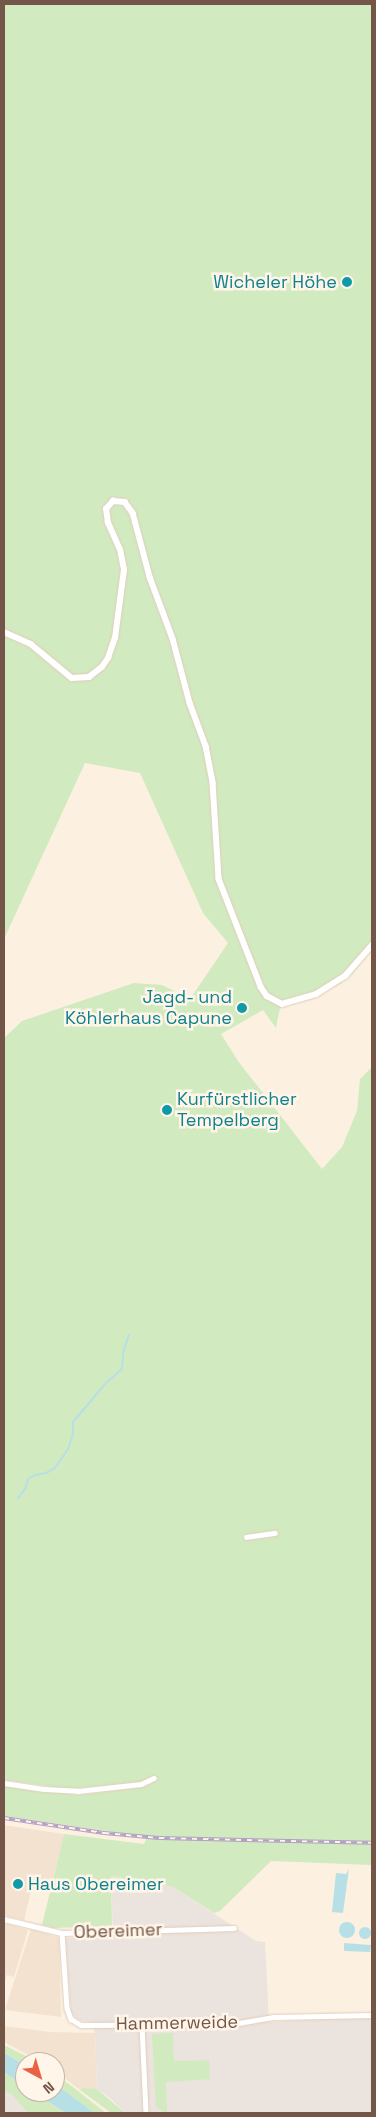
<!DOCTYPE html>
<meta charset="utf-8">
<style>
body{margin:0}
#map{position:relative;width:376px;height:2117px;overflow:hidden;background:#fcf1e1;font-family:"Space Grotesk",sans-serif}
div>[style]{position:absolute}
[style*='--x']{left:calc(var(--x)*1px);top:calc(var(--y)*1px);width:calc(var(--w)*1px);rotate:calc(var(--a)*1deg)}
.residential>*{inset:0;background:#f4e2d0}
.industrial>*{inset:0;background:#ebe3dd}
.green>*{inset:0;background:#d2eac0}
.water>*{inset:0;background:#b6e0e6}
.round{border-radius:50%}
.stream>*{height:2px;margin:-1px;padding:0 1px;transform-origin:1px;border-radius:1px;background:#b6e0e6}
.roads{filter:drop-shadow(0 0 1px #e0cdbd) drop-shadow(0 0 1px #e0cdbd)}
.minor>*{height:4.5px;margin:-2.25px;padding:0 2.25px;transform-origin:2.25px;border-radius:2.25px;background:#fff}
.tertiary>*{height:5.5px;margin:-2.75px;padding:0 2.75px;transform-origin:2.75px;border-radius:2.75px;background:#fff}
.rail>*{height:4px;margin-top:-2px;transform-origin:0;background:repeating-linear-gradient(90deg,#fff5e8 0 5.5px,#b3a0c5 0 11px);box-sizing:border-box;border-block:1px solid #b3a0c5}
.dots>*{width:14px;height:14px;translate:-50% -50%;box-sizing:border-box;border:2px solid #fff5e8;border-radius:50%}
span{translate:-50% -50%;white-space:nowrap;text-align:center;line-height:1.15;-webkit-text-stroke:5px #fff5e8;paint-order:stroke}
.culture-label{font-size:18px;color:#0d838f}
.right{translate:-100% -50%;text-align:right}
.left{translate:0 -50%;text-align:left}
.street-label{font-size:18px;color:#745648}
.frame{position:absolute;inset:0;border:5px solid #745648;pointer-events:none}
.north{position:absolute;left:15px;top:2052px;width:50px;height:50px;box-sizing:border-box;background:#fff5e8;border:1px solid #c7b5a8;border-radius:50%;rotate:141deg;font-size:14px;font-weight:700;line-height:20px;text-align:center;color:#745648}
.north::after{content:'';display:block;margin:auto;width:18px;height:22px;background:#e86345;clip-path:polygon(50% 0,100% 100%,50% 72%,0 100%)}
</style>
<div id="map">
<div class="residential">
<i style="clip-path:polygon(4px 1825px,64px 1834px,50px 1891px,32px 1887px,24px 1920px,4px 1915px)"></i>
<i style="clip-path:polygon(4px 1923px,28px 1930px,14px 1977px,7px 1975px,4px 1985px)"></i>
<i style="clip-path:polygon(31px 1929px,59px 1938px,61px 2017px,5px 2010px)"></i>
<i style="clip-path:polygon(4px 2026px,50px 2032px,95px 2033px,97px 2089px,80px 2090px,55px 2071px,55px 2062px,41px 2062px,4px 2042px)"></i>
</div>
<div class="industrial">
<i style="clip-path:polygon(111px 1876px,173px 1887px,256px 1941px,265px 1942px,269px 2022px,372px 2017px,372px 2113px,125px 2113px,111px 2099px,100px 2091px,97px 2089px,95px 2033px,91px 2022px,78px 2020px,71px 2012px,65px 1938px,113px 1938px)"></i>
<i style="clip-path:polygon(4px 2090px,13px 2096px,28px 2113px,4px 2112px)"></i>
</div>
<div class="green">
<i style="clip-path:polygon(4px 4px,372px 4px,372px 949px,352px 974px,340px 984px,309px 999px,280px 1008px,276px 1028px,263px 1010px,221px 1034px,238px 1061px,322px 1169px,342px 1147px,357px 1111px,360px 1079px,372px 1067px,372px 1865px,271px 1861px,220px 1911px,214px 1913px,173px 1887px,111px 1876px,112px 1926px,54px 1928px,42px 1925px,64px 1834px,144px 1844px,147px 1837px,4px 1816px,4px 1785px,78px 1795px,144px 1787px,155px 1781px,67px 1789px,4px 1780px,4px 1038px,22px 1021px,134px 983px,162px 985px,190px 999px,228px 943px,203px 913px,140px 773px,85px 763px,4px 939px)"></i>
<i style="clip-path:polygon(173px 2033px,174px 2061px,209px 2060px,210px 2079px,166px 2082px,167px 2113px,165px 2113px,156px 2107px,152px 2034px)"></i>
<i style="clip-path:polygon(4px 2045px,38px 2062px,25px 2062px,25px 2065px,4px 2053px)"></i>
<i style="clip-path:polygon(4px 2072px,25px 2087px,25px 2092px,33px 2092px,66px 2113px,28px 2113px,13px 2096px,4px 2090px)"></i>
<i style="clip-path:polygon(55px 2074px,73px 2087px,106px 2113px,94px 2113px,55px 2084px)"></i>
<i style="clip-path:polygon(83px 2088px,97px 2089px,125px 2113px,111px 2113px,80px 2090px)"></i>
</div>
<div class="water">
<i style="clip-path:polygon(349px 1869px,343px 1913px,332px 1912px,336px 1873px,346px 1874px)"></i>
<i class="round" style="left:339px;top:1922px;width:16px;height:16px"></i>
<i class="round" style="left:359px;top:1927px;width:12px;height:12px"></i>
<i style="clip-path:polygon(344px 1943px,371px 1945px,370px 1952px,344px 1951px)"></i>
<i style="clip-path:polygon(4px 2053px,25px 2065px,25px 2087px,4px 2072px)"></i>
<i style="clip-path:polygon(55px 2084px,81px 2103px,94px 2113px,66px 2113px,33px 2092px,55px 2092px)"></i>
</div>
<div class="stream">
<i style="--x:18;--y:1498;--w:11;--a:-52"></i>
<i style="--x:25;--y:1489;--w:10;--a:-73"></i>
<i style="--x:28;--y:1479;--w:8;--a:-30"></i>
<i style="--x:35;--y:1475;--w:11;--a:-10"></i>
<i style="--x:46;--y:1473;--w:9;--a:-27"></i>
<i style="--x:54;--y:1469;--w:24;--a:-55"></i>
<i style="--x:68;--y:1449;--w:16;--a:-72"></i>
<i style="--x:73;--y:1434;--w:12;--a:-90"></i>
<i style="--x:73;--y:1422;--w:51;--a:-49.8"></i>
<i style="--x:106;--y:1383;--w:21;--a:-41"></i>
<i style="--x:122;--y:1369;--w:16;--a:-86"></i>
<i style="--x:123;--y:1353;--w:19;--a:-72"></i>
</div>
<div class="roads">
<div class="minor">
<i style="--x:246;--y:1537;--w:29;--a:-8"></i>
<i style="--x:4;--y:1783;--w:40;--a:8.5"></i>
<i style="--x:44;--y:1789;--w:34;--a:3"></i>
<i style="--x:78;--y:1791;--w:63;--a:-6.3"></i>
<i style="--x:141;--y:1784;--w:14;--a:-25"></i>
<i style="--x:4;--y:1919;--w:60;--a:13.6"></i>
<i style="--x:62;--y:1933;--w:172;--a:-1.7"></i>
<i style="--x:62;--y:1933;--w:75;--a:86.2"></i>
<i style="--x:67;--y:2008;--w:12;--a:70"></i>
<i style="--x:71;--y:2019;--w:12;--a:31"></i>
<i style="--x:81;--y:2025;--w:152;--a:-0.4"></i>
<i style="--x:233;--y:2024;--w:41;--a:-9.9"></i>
<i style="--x:273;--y:2017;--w:99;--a:-1.2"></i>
<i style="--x:142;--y:2025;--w:88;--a:87.4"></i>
</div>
<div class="tertiary">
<i style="--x:4;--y:632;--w:30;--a:24"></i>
<i style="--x:31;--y:644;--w:53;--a:39.7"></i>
<i style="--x:72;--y:678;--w:17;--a:-3"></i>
<i style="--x:89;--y:677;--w:16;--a:-38"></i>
<i style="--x:102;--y:667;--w:11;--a:-56"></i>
<i style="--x:108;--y:658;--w:21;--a:-71"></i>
<i style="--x:115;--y:638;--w:69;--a:-82.5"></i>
<i style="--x:124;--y:570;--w:20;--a:-101"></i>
<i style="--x:120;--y:550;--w:30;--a:-114"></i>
<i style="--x:108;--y:523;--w:14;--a:-98"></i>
<i style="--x:106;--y:509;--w:11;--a:-49"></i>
<i style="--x:113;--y:501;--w:12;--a:5"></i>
<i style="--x:125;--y:502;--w:14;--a:54"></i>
<i style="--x:133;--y:513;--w:66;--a:75.1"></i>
<i style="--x:150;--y:577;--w:66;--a:69.6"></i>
<i style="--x:173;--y:639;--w:66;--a:75.1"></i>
<i style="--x:190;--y:703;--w:46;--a:69.6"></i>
<i style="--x:206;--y:746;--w:38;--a:79"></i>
<i style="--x:213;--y:783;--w:96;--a:86.4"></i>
<i style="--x:219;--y:879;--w:116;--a:68.7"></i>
<i style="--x:261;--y:987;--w:11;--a:56"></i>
<i style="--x:267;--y:996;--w:17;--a:28"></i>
<i style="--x:282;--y:1004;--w:35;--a:-16"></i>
<i style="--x:316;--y:994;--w:34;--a:-32"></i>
<i style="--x:345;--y:976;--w:41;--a:-48.9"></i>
</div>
</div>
<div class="rail">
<i style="--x:4;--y:1818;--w:101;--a:8.5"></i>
<i style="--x:104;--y:1833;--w:55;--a:5.2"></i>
<i style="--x:159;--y:1838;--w:213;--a:1.3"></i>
</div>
<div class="dots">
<i style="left:347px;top:282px;background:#0f9aa8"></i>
<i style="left:242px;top:1008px;background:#0f9aa8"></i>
<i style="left:167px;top:1110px;background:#0f9aa8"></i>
<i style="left:18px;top:1884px;background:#0f9aa8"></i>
</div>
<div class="culture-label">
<span class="right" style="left:337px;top:282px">Wicheler Höhe</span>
<span class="right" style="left:232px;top:1008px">Jagd- und<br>Köhlerhaus Capune</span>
<span class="left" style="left:177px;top:1110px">Kurfürstlicher<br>Tempelberg</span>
<span class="left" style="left:28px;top:1884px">Haus Obereimer</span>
</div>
<div class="street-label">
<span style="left:118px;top:1931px;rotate:-2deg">Obereimer</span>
<span style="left:177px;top:2023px;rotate:-1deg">Hammerweide</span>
</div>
<div class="frame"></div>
<div class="north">N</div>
</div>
